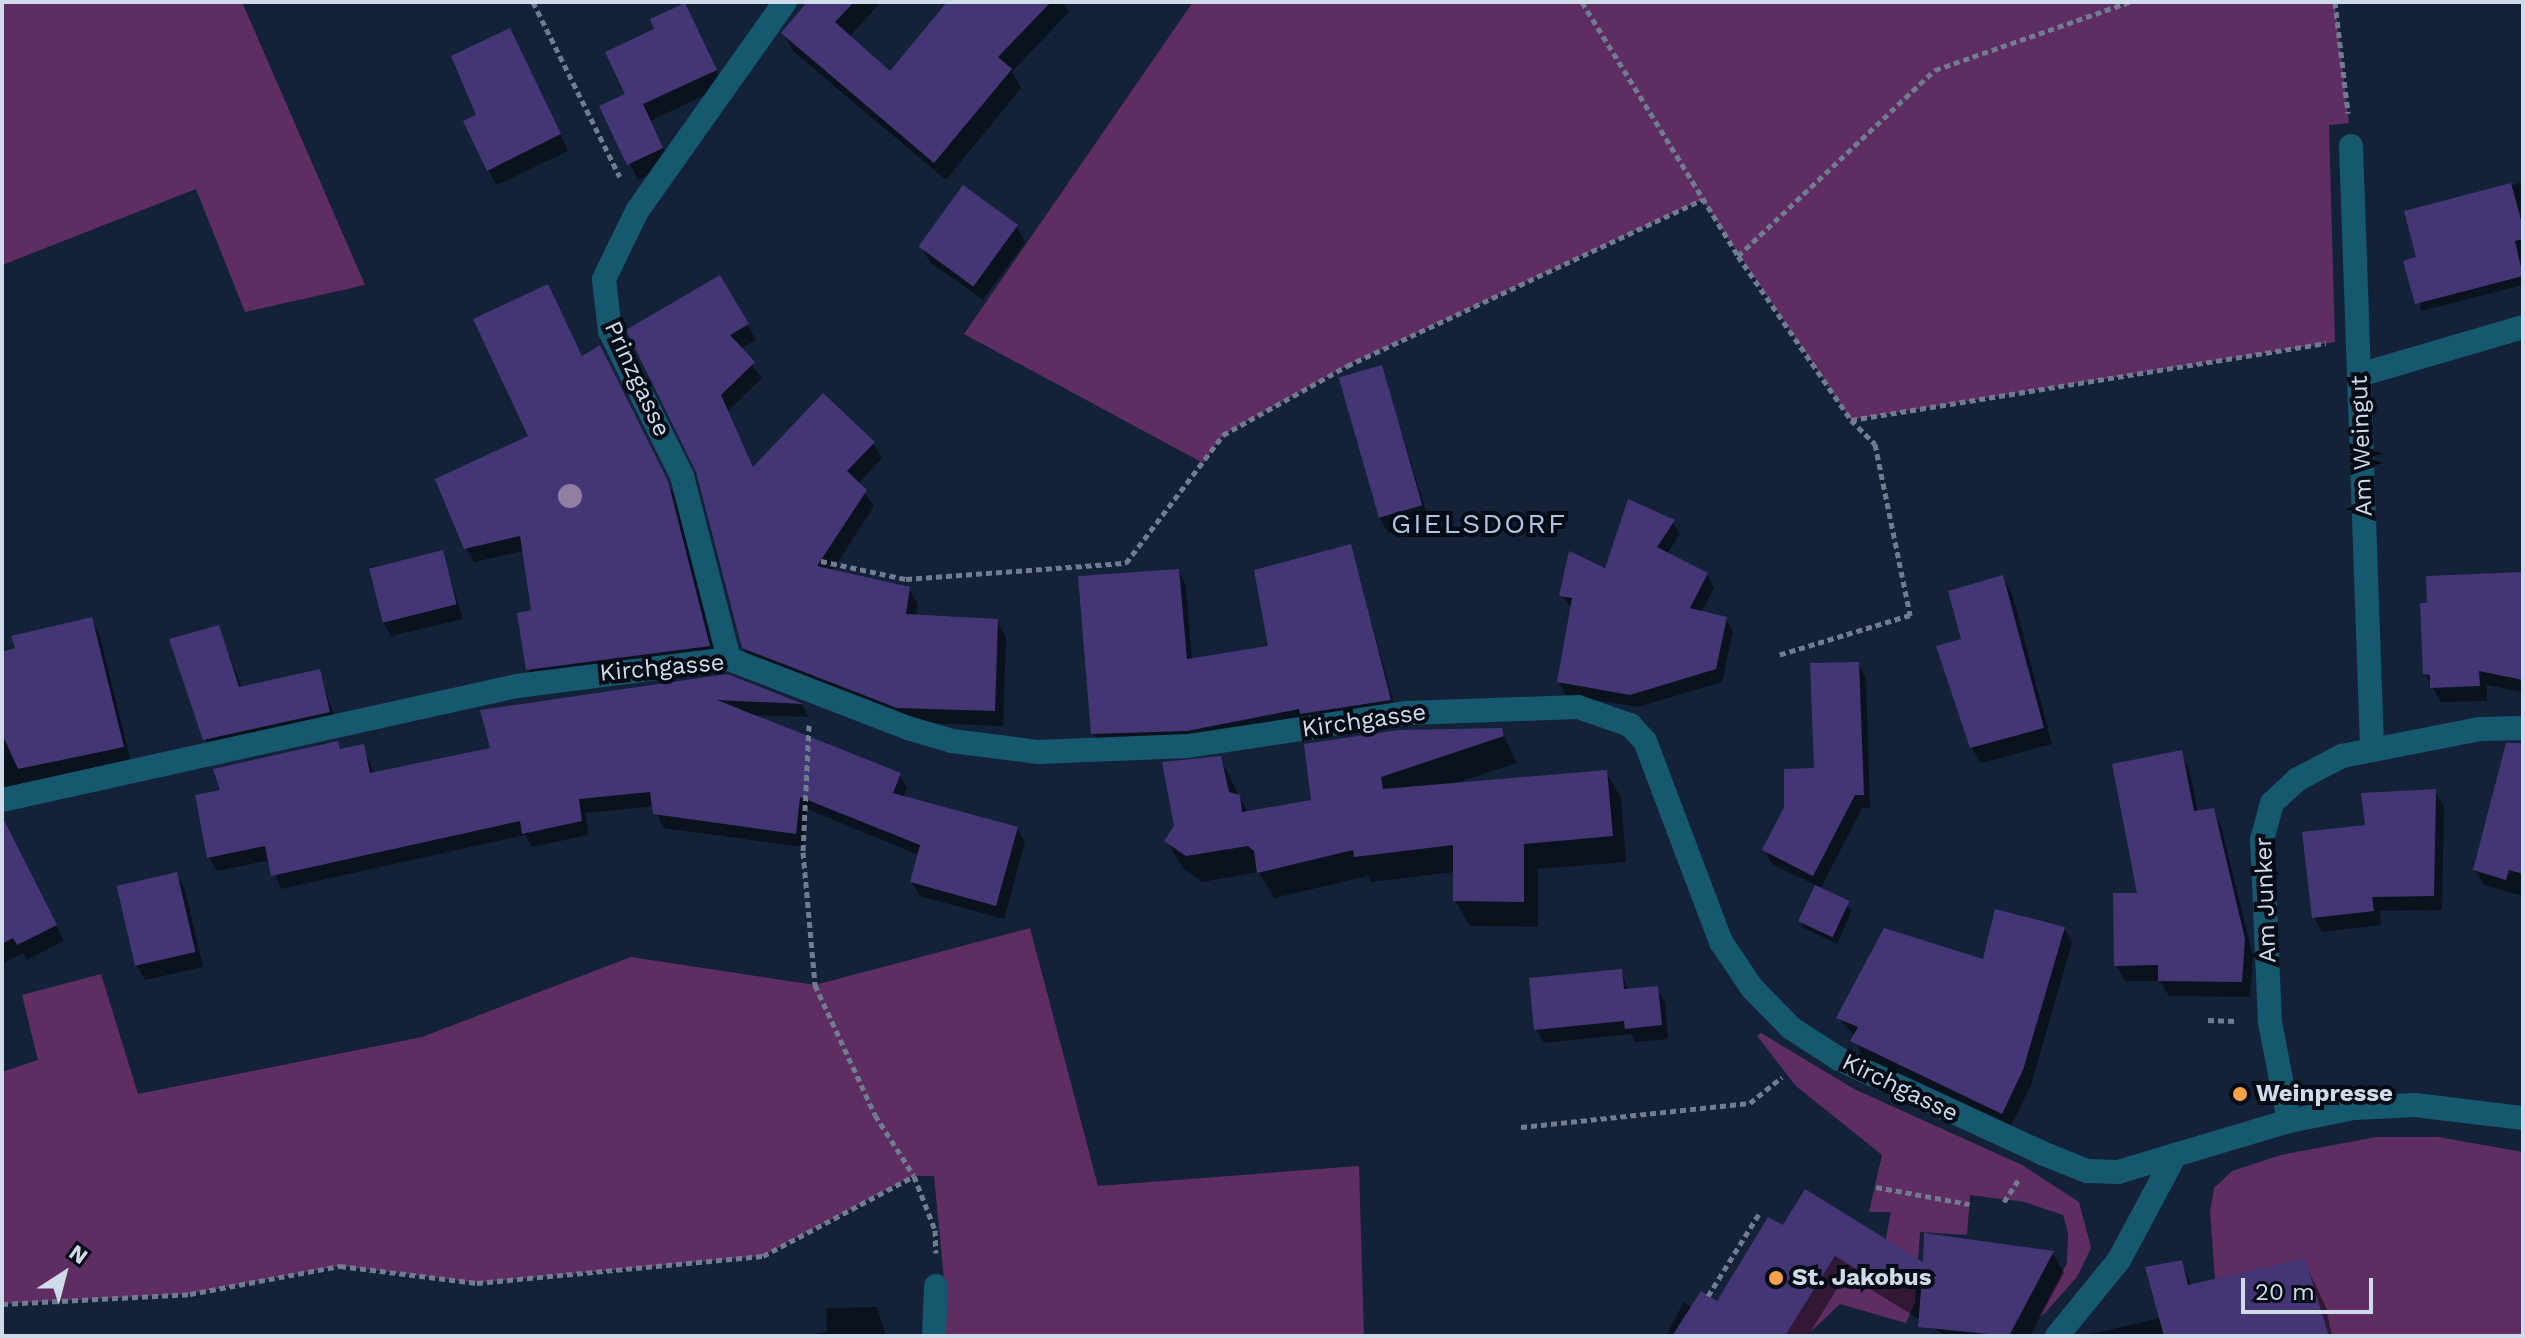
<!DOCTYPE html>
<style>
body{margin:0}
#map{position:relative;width:2525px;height:1338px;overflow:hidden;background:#132239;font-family:"Work Sans",sans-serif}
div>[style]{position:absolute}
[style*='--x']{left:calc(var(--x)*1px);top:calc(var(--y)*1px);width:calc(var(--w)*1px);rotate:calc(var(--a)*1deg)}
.green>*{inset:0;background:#5e2e62}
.shadow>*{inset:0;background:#0007}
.building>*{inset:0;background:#443674;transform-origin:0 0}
.path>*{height:5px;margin-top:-2.5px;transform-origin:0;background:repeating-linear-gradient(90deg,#707d90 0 6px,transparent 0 10px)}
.minor>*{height:24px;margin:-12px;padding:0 12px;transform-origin:12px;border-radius:12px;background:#16596e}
.trees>*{width:24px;height:24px;margin:-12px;border-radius:50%;background:#907ea3}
.dots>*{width:22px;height:22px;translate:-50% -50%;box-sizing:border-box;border:4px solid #060c16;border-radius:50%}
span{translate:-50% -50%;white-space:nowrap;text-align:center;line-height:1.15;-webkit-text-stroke:8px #060c16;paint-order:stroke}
.street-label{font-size:24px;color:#d0dbea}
.poi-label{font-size:24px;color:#d0dbea;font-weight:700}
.left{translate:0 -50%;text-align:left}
.quarter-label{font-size:28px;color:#b0c4e3;letter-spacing:2px}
.frame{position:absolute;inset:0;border:4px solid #d0dbea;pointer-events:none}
.north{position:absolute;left:24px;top:1234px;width:80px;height:80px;-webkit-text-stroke:6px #060c16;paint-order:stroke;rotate:36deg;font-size:22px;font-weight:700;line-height:32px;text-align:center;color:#d0dbea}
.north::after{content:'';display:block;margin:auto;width:28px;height:36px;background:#d0dbea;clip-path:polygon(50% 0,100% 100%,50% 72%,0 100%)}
.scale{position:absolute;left:2241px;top:1278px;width:132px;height:36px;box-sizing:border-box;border:4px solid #d0dbea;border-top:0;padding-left:10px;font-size:24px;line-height:28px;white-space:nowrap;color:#d0dbea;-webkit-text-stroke:6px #060c16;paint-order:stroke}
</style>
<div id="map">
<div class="green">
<i style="clip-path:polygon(2px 2px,242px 2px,365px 285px,245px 312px,196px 189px,2px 265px)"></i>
<i style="clip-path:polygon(1193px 2px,2335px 2px,2349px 123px,2329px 125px,2335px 342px,1851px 420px,1702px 200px,1347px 366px,1223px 435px,1203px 463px,964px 334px)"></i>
<i style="clip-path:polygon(1030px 928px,1098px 1186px,1359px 1166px,1364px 1336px,944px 1336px,946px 1301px,934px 1176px,913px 1176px,763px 1256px,477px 1283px,340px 1266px,190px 1294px,2px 1304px,2px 1072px,38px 1060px,22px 995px,101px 974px,138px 1094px,422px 1037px,631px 957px,815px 985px)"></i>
<i style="clip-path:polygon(1761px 1033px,1854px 1089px,2022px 1165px,2079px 1202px,2091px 1248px,2077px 1277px,2045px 1313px,2039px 1317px,2067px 1263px,2068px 1233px,2063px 1215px,2025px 1202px,1970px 1195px,1967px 1235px,1920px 1232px,1915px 1302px,1906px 1323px,1840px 1304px,1806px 1336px,1785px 1336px,1835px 1256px,1877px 1282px,1891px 1212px,1869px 1212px,1882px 1155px,1796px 1086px,1757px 1036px)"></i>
<i style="clip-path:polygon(2376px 1137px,2438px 1137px,2523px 1152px,2523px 1336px,2329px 1336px,2305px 1259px,2215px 1279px,2210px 1212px,2214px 1188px,2232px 1171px,2281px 1155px)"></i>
</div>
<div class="shadow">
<i style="clip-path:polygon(810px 2px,881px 2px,849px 37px,890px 74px,950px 2px,1063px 2px,1069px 12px,1012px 72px,1021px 88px,946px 180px,794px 52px,784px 34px)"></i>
<i style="clip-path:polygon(693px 21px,724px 86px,650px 121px,671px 164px,638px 180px,602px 107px,627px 95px)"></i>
<i style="clip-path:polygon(518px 46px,568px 151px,497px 185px,488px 170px,479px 116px)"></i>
<i style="clip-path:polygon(2523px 182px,2523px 285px,2421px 311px,2419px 259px,2406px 212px)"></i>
<i style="clip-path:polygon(1016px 226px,1025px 242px,983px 300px,930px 262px,921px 246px)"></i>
<i style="clip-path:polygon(720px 277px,756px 340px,740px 349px,762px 378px,728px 411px,754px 469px,873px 443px,882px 458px,858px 484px,874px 506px,832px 571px,909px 589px,918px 604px,916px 617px,997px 621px,1006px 636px,1003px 726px,907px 722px,753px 663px,743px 647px,698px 471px)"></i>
<i style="clip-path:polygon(582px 358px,607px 361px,675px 497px,717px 660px,536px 683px,528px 669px,534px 612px,524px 551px,474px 562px,466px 548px)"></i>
<i style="clip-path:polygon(1381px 367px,1429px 521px,1388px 533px,1379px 517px)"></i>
<i style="clip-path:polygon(1673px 522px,1680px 534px,1667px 554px,1707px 575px,1714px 588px,1701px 613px,1726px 619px,1733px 631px,1722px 682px,1638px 707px,1566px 695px,1559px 682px,1572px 609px,1561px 595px)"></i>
<i style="clip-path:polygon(1350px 546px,1397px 714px,1101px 747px,1093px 733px,1178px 571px,1186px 585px,1192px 660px,1270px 648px)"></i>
<i style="clip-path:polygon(442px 552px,463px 619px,391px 636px,382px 620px,371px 567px)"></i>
<i style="clip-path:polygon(2002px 578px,2012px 593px,2052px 744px,1981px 763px,1971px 747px,1963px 640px)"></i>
<i style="clip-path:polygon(2523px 600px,2523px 692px,2487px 685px,2487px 701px,2441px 702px,2425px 674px)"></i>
<i style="clip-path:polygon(91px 620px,100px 636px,131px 762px,2px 796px,2px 654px)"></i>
<i style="clip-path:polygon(218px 627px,242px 688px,319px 671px,338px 728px,214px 755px,205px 739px)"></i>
<i style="clip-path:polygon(1858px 664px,1866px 678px,1870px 808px,1862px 808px,1820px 890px,1852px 910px,1837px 944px,1804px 928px,1800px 921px,1817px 886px,1772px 864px,1764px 850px,1816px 770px)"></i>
<i style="clip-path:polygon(727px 676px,802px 705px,809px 717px,750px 715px,899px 774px,907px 788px,903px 798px,1017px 828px,1025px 842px,1004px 919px,920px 896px,912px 882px,919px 855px,807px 809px,803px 847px,663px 828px,654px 806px,586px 813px,588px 835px,532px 847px,525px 835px,281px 889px,270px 860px,217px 871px,209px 858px,223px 792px,363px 746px,374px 774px,493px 750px)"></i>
<i style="clip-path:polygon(1501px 730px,1517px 763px,1453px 784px,1606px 772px,1621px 798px,1626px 862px,1538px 869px,1538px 927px,1470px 926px,1455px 900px,1455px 872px,1371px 882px,1368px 876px,1274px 898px,1259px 872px,1202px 882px,1182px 867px,1167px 841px,1220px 758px,1248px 813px,1313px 801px)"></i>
<i style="clip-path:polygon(2180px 753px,2189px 768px,2198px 812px,2212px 810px,2221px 826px,2253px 956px,2250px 997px,2169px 996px,2160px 981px,2125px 981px,2116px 965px)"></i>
<i style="clip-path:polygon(2523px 780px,2523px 896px,2484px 885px,2475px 870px)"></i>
<i style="clip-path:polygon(2435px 792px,2444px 806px,2442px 910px,2380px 911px,2381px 925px,2322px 932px,2314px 917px,2367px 827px)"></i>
<i style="clip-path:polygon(2px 856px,26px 866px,64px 941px,27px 960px,23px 953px,2px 964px)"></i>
<i style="clip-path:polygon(176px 874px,185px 890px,203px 967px,145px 980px,136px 964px)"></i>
<i style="clip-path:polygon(2064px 928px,2072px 943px,2031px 1085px,2010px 1128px,1861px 1056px,1855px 1036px,1838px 1018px)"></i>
<i style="clip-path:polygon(1621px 971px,1629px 990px,1657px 988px,1665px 1002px,1668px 1039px,1635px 1042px,1631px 1034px,1544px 1043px,1536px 1029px)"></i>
<i style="clip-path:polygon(1783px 1228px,1925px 1266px,1926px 1235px,2053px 1253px,2064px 1273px,2030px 1336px,1946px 1336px,1846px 1274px,1808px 1336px,1666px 1336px,1684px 1302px,1693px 1308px,1718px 1303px)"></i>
<i style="clip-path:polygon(2304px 1261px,2326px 1307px,2332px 1336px,2082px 1336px,2161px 1318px,2181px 1262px,2192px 1286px)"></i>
<i style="clip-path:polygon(877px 1307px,886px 1336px,801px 1336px,827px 1332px,826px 1308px)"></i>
</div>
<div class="building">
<i style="clip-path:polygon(807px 2px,854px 2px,835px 22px,890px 71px,947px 2px,1051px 2px,998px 57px,1012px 69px,934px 163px,781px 33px)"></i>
<i style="clip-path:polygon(685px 3px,717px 70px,643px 104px,663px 148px,627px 165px,599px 106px,625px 94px,605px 52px,654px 29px,650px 19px)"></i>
<i style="clip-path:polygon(510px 28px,561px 134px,487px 171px,463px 121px,476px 115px,451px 56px)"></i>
<i style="clip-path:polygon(2511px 183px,2523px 227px,2523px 239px,2515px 241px,2523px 276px,2415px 304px,2403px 261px,2416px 257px,2404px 211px)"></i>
<i style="left:963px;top:185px;width:68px;height:76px;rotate:36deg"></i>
<i style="clip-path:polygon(720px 275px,749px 324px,730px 335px,755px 362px,721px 395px,753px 467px,823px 393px,875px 442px,847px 471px,867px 490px,817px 566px,910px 587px,906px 614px,998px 619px,995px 711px,897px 708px,742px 648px,696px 472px,626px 330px)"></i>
<i style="clip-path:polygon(548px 284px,582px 356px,600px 345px,668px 481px,710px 646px,526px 670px,517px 613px,531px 610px,520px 536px,464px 549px,435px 479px,528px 436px,473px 319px)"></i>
<i style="left:1382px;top:365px;width:146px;height:45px;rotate:74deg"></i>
<i style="clip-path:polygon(1628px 499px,1675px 520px,1657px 547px,1708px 573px,1690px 608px,1727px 617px,1716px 669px,1630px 695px,1557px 682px,1572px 598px,1559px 596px,1569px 551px,1605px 568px)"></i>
<i style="clip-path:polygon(1351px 544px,1391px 700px,1300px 714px,1299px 709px,1187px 731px,1091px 734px,1078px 576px,1179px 569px,1187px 659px,1268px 646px,1254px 570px)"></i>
<i style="left:443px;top:550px;width:56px;height:76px;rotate:76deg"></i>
<i style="clip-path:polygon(2523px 572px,2523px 680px,2479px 671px,2480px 686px,2430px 688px,2430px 675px,2423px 674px,2420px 603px,2427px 603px,2426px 576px)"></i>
<i style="clip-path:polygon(2003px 575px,2044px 728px,1970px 748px,1936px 646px,1961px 639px,1948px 591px)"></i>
<i style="clip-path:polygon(92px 617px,124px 747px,18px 769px,2px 734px,2px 652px,15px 648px,11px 636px)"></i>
<i style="clip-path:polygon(219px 625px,239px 687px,320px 669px,330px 712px,203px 740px,169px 639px)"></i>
<i style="clip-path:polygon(1859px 662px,1864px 795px,1855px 795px,1813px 876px,1762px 850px,1784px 807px,1784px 769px,1814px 768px,1810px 663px)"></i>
<i style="clip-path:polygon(727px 674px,803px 704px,717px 700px,901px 773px,893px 793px,1018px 827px,996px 906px,910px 882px,920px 845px,800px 797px,796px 834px,653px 814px,650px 792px,579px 799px,582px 821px,522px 834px,520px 821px,271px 876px,265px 846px,207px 858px,195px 795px,220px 790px,213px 769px,338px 741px,340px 749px,364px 744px,370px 773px,490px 748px,480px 710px)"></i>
<i style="clip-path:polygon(1502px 728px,1504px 736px,1381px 777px,1383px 789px,1607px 770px,1613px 836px,1524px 844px,1524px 902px,1453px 901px,1453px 845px,1354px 857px,1353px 850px,1257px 873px,1254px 851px,1248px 846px,1186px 856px,1164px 841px,1174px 826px,1162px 762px,1221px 756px,1229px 792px,1240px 795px,1242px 812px,1311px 800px,1304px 744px,1398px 730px)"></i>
<i style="clip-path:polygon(2506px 743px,2523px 743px,2523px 874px,2509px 870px,2506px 880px,2473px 870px)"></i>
<i style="clip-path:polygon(2182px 750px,2194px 811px,2214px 808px,2245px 939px,2242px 982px,2158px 981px,2158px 965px,2114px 966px,2113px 893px,2137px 893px,2112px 764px)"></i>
<i style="clip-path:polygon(2436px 789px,2434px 896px,2372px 897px,2374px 911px,2312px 918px,2302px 832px,2365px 825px,2361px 793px)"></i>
<i style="clip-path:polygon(2px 816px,57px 925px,17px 945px,13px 938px,2px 944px)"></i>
<i style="left:177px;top:872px;width:82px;height:62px;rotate:77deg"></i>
<i style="left:1815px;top:885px;width:38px;height:40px;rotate:25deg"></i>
<i style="clip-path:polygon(1995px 909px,2065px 927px,2023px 1070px,2002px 1114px,1850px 1041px,1858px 1027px,1836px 1018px,1884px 928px,1983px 959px)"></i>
<i style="clip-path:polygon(1622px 969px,1624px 989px,1658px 986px,1662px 1025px,1625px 1029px,1624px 1021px,1534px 1030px,1529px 978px)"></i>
<i style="clip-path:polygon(1805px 1189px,1923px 1262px,1924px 1233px,2054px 1251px,2009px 1336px,1918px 1327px,1922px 1277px,1877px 1282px,1835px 1256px,1785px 1336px,1672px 1336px,1701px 1291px,1717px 1301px,1768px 1217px,1783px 1225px)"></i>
<i style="clip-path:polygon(2305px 1258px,2329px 1336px,2164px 1336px,2145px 1267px,2182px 1260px,2188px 1285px)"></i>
</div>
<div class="path">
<i style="--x:533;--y:2;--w:195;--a:63.6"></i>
<i style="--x:1582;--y:2;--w:298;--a:58.4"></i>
<i style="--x:1738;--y:256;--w:199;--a:55.4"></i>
<i style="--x:1851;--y:420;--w:34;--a:45"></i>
<i style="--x:1875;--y:444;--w:175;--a:78.4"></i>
<i style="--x:1910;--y:615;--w:138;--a:163.1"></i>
<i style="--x:2335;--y:2;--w:112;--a:83.3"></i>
<i style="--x:1738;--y:256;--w:271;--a:-43.4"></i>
<i style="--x:1935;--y:70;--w:206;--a:-19.3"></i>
<i style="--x:1851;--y:420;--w:481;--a:-9.2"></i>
<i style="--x:821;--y:561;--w:87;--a:12"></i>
<i style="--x:906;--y:579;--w:221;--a:-4.2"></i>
<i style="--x:1126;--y:563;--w:161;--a:-52.8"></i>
<i style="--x:1223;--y:435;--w:142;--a:-29.1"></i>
<i style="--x:1347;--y:366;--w:392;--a:-25.1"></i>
<i style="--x:809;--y:725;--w:127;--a:92.7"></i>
<i style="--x:803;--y:852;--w:134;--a:84.8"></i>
<i style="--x:815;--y:985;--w:143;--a:65.2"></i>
<i style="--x:875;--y:1115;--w:72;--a:57.4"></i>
<i style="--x:914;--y:1176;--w:58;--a:68.7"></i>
<i style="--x:935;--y:1230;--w:23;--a:88"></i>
<i style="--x:2208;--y:1020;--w:27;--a:2"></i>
<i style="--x:1521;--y:1127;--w:230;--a:-6"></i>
<i style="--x:1750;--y:1103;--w:41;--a:-39.1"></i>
<i style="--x:1876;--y:1187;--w:95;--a:10.4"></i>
<i style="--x:2004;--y:1202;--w:27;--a:-57"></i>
<i style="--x:1708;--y:1296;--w:99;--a:-58.2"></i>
<i style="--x:2;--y:1304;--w:188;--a:-3"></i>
<i style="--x:190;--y:1294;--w:153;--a:-10.6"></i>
<i style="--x:340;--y:1266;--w:138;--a:7.1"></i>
<i style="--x:477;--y:1283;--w:287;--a:-5.4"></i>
<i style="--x:763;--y:1256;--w:171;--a:-27.9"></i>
</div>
<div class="minor">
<i style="--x:2351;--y:146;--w:601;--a:88"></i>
<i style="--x:2359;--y:375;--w:171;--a:-16.3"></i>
<i style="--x:729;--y:659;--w:189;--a:-104.4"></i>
<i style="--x:682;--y:476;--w:162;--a:-116.4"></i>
<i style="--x:610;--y:331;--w:52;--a:-96.6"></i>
<i style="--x:604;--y:279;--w:76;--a:-64.1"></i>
<i style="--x:637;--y:211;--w:256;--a:-54.7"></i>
<i style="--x:2;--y:800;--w:527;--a:-12.48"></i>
<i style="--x:517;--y:686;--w:214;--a:-7.3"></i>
<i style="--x:729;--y:659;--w:192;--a:21.1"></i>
<i style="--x:908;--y:728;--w:46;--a:16.5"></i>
<i style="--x:952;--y:741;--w:87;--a:7.3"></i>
<i style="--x:1038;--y:752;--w:150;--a:-2.3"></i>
<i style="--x:1188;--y:746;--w:221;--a:-8.6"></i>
<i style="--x:1407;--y:713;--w:171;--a:-2"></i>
<i style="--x:1578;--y:707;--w:55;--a:19.1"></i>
<i style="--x:1630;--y:725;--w:22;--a:47"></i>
<i style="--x:1645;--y:741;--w:215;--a:69.3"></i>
<i style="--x:1721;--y:942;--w:55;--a:56"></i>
<i style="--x:1752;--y:988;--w:56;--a:45.7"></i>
<i style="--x:1791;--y:1028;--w:57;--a:32.9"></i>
<i style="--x:1839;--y:1059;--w:224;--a:24.8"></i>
<i style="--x:2042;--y:1153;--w:48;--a:21.8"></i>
<i style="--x:2087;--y:1171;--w:31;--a:2"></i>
<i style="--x:2118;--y:1172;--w:178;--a:-16.6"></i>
<i style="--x:2289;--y:1121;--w:66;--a:-11.3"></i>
<i style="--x:2354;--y:1108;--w:61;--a:-2.8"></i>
<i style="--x:2415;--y:1105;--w:109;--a:6.9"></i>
<i style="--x:2289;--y:1121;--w:101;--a:-100.9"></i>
<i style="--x:2270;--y:1022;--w:182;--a:-92.5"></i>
<i style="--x:2262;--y:840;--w:38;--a:-75"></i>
<i style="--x:2272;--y:803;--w:35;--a:-43"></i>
<i style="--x:2298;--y:779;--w:50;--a:-27.6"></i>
<i style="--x:2342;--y:756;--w:141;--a:-11.1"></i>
<i style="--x:2480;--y:729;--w:43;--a:-1.3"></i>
<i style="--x:934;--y:1336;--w:50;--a:-87.7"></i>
<i style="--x:2057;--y:1336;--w:98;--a:-50.8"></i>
<i style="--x:2119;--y:1260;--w:117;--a:-61.9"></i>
</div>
<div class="trees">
<i style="left:570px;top:496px"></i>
</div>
<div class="dots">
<i style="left:2240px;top:1094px;background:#f7a148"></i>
<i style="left:1776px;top:1278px;background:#f7a148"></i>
</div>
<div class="street-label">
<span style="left:637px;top:379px;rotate:65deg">Prinzgasse</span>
<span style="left:2362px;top:446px;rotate:-92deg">Am Weingut</span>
<span style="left:662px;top:668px;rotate:-5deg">Kirchgasse</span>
<span style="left:1364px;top:721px;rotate:-8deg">Kirchgasse</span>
<span style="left:2266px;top:900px;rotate:-92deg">Am Junker</span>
<span style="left:1900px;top:1088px;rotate:26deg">Kirchgasse</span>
</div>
<div class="poi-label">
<span class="left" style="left:2256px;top:1094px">Weinpresse</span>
<span class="left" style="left:1792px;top:1278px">St. Jakobus</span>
</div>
<div class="quarter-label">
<span style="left:1479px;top:524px">GIELSDORF</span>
</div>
<div class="frame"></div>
<div class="north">N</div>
<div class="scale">20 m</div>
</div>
